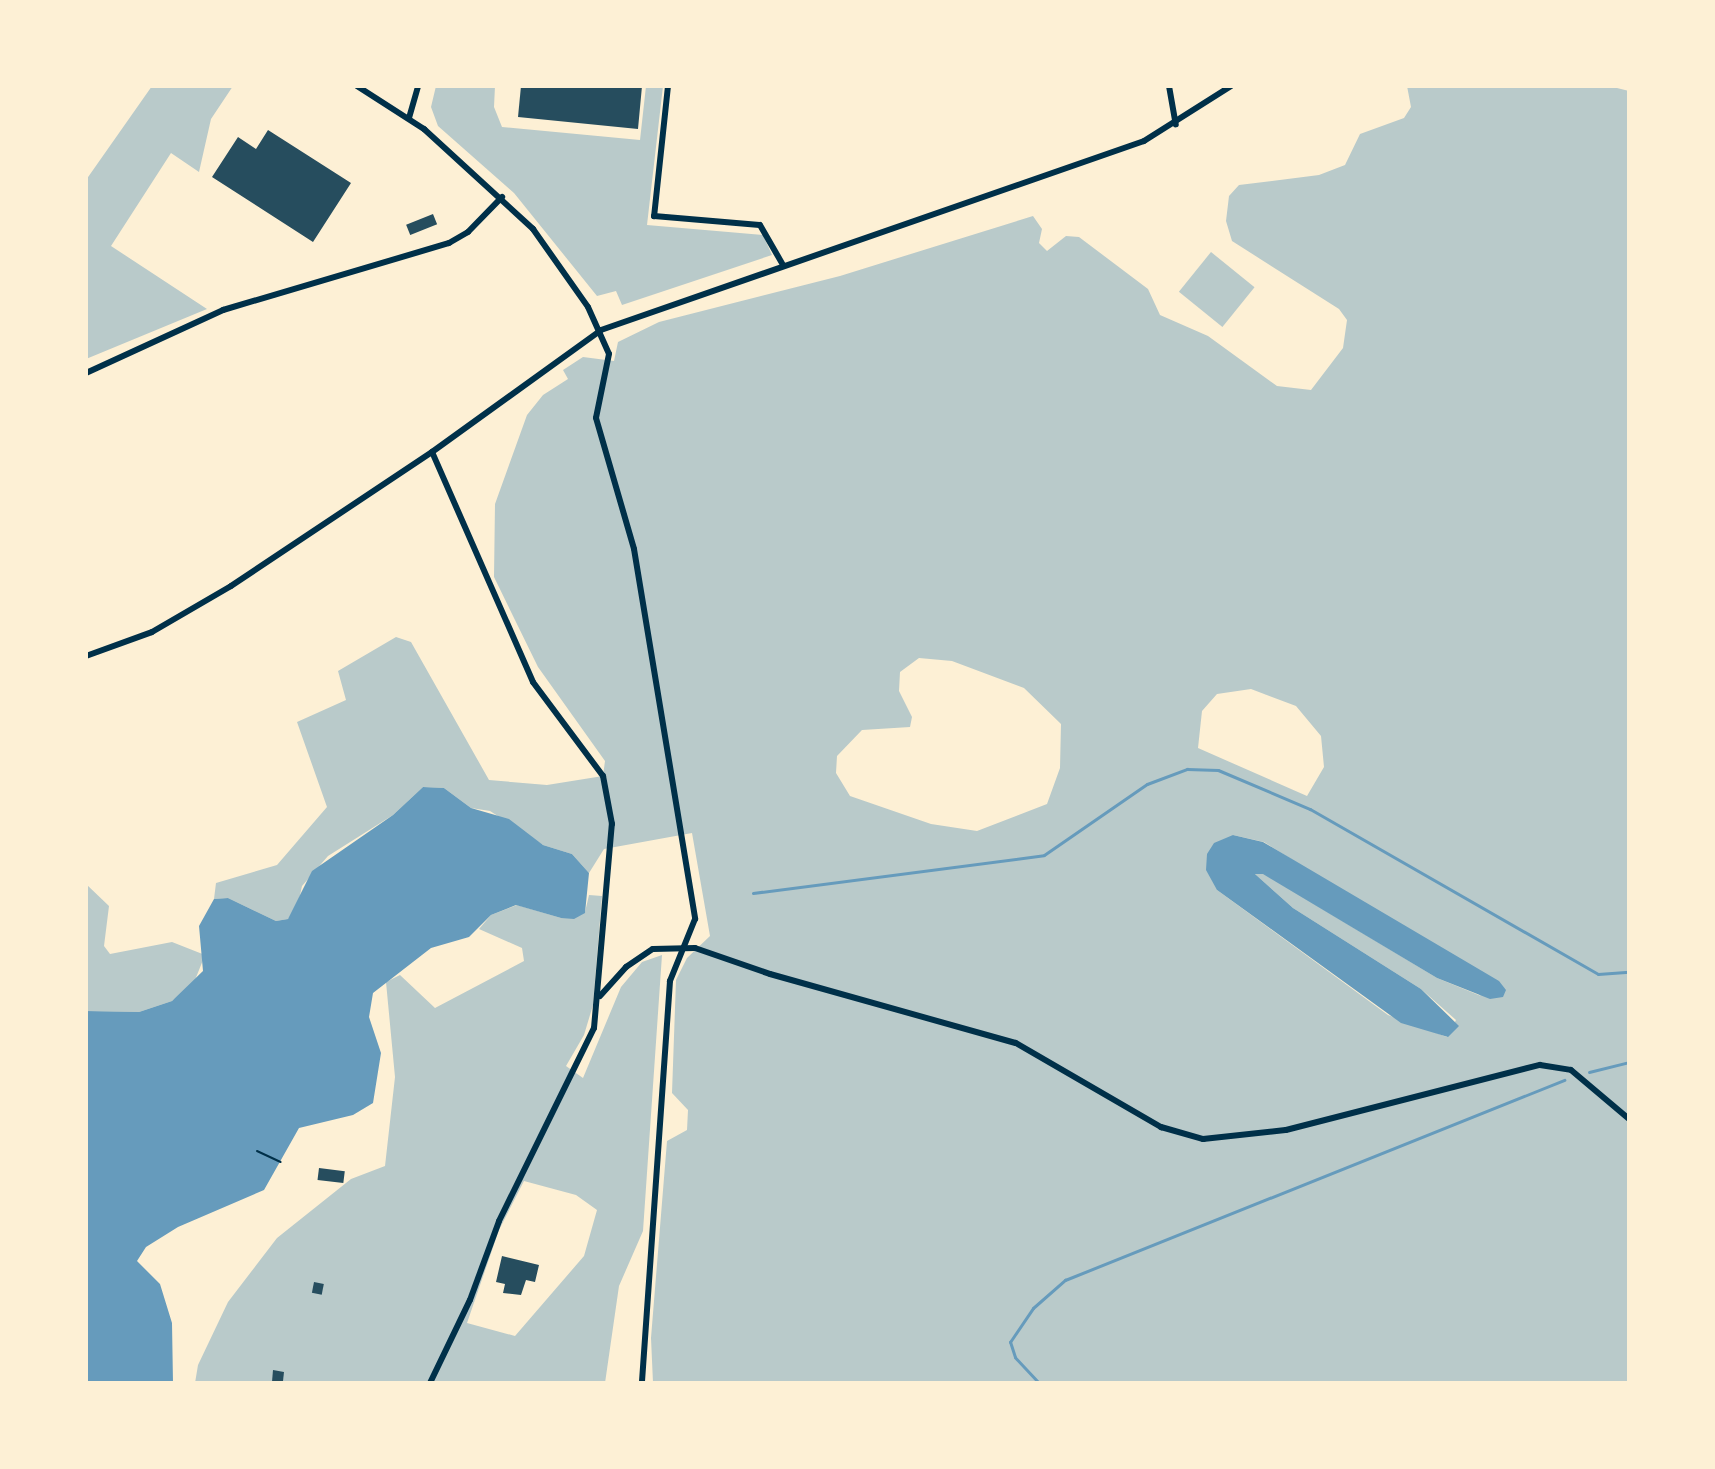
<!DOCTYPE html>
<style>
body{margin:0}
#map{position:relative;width:1715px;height:1469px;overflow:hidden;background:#fdf0d5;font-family:Overpass,sans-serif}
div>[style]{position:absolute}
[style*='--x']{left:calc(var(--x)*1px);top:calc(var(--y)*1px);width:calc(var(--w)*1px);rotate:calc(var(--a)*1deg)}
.green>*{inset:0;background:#b9caca;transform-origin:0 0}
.water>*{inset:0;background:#669bbc}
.stream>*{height:3px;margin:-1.5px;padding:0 1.5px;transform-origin:1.5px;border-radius:1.5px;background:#669bbc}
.building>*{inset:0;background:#264d5e;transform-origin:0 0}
.path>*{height:2px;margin:-1px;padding:0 1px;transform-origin:1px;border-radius:1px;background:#003049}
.minor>*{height:6px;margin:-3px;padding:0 3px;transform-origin:3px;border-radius:3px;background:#003049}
span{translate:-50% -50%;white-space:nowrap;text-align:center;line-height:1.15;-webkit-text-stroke:7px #fdf0d5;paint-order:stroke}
.frame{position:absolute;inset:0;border:88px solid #fdf0d5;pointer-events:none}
</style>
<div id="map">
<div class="green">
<i style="clip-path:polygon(152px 86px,233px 86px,211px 119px,199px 172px,171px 153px,111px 246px,207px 309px,86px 359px,86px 180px)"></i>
<i style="clip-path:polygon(436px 86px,495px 86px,494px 107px,502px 127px,640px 140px,646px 86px,663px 86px,647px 225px,763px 235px,772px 255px,622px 305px,616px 291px,597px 296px,514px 193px,438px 126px,431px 107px)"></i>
<i style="clip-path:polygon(evenodd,1407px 86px,1609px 86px,1629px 91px,1629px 1383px,653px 1383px,651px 1338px,667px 1141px,687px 1130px,688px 1110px,672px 1093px,676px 980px,687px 958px,710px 936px,692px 833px,604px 849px,589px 873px,572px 854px,543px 845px,490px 811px,471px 808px,444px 788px,423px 787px,393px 815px,328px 856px,302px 886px,297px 909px,288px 919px,276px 921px,228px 898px,214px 899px,216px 883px,277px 865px,327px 807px,297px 722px,346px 700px,338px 671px,396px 637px,411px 642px,489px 780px,547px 785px,603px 776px,605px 761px,538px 667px,494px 577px,495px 504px,527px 415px,543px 395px,568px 379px,563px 370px,583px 357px,614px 361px,618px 342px,659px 322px,840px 276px,1033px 216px,1042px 229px,1039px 243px,1047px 251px,1066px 236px,1079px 237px,1148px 289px,1160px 315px,1208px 336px,1277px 386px,1311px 390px,1343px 348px,1347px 320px,1339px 309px,1232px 241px,1226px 221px,1229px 196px,1239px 185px,1319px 175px,1345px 165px,1360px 134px,1404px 118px,1411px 107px,1407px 86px,919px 658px,952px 661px,1024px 688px,1061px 724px,1060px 768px,1047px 804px,977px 831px,931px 824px,850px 796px,836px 773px,837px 756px,862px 730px,910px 727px,912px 717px,899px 691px,900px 672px,919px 658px,1407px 86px,1251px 689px,1296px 706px,1321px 736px,1324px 767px,1307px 796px,1198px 748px,1202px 711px,1217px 694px,1251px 689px,1407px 86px,1233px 835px,1264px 842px,1299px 864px,1481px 996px,1437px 978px,1263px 873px,1255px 874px,1293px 908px,1421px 989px,1456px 1020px,1447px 1037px,1388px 1015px,1217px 890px,1233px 835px)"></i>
<i style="left:1211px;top:252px;width:56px;height:51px;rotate:39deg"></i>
<i style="clip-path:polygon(86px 884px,109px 906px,104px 946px,110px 954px,172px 942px,205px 955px,193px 985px,172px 1001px,139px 1012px,86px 1011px)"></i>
<i style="clip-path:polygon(evenodd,589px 895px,602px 896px,593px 1005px,584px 1035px,566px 1066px,583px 1078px,621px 987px,642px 962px,662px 955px,643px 1231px,619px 1286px,605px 1383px,195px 1383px,198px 1365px,228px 1302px,277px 1238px,351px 1179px,385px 1166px,395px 1077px,386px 982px,400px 975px,435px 1008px,524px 961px,522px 948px,479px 929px,491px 915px,517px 905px,561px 918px,585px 912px,589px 895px,524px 1181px,576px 1195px,597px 1210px,584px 1256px,515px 1336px,467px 1323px,499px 1230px,524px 1181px)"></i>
</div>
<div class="water">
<i style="clip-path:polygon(423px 787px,444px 788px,471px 808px,509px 819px,543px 845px,572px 854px,589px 873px,585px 913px,574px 919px,561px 918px,516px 905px,491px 915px,469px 937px,431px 948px,373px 993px,369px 1017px,381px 1053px,373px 1103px,353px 1115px,299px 1128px,264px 1190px,178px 1227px,146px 1247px,137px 1261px,160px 1284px,172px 1323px,173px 1383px,86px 1383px,86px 1011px,139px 1012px,172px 1001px,203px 971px,199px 926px,214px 899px,228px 898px,276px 921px,288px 919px,312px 871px,393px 815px)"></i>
<i style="clip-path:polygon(1233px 835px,1263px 842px,1499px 981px,1506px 990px,1503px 997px,1490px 999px,1437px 978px,1263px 874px,1255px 874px,1293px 908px,1421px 989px,1459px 1026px,1448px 1037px,1401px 1023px,1217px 890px,1206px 870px,1207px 854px,1214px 843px)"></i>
</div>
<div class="stream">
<i style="--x:1629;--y:729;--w:16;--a:90"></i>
<i style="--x:753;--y:893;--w:293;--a:-7.4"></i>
<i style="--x:1044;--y:855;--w:125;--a:-34.6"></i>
<i style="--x:1147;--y:784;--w:43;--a:-20.6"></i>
<i style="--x:1187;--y:769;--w:31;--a:2"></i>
<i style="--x:1218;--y:770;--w:100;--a:23"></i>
<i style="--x:1310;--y:809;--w:332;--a:29.8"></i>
<i style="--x:1598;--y:974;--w:31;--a:-4"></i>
<i style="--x:1589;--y:1072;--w:41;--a:-14"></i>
<i style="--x:1039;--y:1383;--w:35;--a:-133"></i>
<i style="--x:1015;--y:1357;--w:16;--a:-108"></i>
<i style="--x:1010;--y:1342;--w:41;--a:-55.9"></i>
<i style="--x:1033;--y:1308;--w:43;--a:-41.2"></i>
<i style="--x:1065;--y:1280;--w:538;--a:-21.84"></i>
</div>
<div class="building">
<i style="clip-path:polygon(521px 86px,642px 86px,638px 129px,518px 117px)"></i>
<i style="clip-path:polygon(268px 130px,351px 183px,313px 242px,212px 177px,238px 137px,256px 149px)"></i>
<i style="left:433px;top:214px;width:11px;height:29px;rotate:68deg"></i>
<i style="left:319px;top:1168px;width:26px;height:12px;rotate:7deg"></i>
<i style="clip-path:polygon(502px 1256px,539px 1265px,535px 1282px,526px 1280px,521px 1295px,503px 1293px,505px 1284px,496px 1282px)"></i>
<i style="left:314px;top:1282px;width:10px;height:11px;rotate:11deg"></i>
<i style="clip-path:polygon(273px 1370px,284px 1372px,283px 1381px,272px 1382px)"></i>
</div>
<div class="path">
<i style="--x:257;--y:1151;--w:26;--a:25"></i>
</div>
<div class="minor">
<i style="--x:357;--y:86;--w:80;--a:32.7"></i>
<i style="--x:424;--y:129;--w:148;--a:42.5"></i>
<i style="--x:533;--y:229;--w:95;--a:54.8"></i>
<i style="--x:588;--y:307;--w:51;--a:65.9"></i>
<i style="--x:609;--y:354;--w:65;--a:101.5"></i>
<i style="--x:596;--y:418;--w:136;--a:73.8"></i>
<i style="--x:634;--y:549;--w:375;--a:80.6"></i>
<i style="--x:695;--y:919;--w:67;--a:112"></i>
<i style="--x:670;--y:981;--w:403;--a:94"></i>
<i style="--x:668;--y:86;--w:131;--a:96.1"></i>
<i style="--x:654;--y:216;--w:106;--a:4.9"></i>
<i style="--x:760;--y:225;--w:46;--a:60.1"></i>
<i style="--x:1169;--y:86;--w:39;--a:80"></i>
<i style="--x:409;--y:118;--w:33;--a:-74"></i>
<i style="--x:86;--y:373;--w:151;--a:-24.7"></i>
<i style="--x:223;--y:310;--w:236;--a:-16.5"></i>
<i style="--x:449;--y:243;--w:22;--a:-30"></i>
<i style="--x:468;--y:232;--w:49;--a:-45.8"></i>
<i style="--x:86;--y:656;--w:70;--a:-20"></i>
<i style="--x:152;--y:632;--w:91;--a:-30.2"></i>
<i style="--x:231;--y:586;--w:242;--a:-33.7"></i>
<i style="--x:432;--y:452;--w:208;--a:-35.8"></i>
<i style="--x:601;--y:330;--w:575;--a:-19.19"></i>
<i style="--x:1144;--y:141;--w:103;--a:-32.3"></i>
<i style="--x:600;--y:996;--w:39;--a:-48"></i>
<i style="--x:626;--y:967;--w:32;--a:-34"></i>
<i style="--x:653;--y:949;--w:42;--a:-1.4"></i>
<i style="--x:695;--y:948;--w:79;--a:19.1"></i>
<i style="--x:770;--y:974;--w:255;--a:15.7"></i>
<i style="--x:1016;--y:1043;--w:168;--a:30.1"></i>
<i style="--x:1161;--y:1127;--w:44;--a:15.9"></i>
<i style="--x:1203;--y:1139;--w:83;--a:-6.2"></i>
<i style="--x:1286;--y:1130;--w:262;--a:-14.4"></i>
<i style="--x:1540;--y:1065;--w:31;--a:9"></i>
<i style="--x:1571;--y:1070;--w:76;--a:40.2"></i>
<i style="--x:430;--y:1383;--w:92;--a:-64.3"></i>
<i style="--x:470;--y:1300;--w:84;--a:-69.8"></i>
<i style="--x:499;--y:1221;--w:215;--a:-63.8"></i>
<i style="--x:594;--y:1028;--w:205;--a:-85"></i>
<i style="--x:612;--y:824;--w:49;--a:-100.6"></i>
<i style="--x:603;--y:776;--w:117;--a:-126.7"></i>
<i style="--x:533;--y:682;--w:251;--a:-113.7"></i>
</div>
<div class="frame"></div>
</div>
